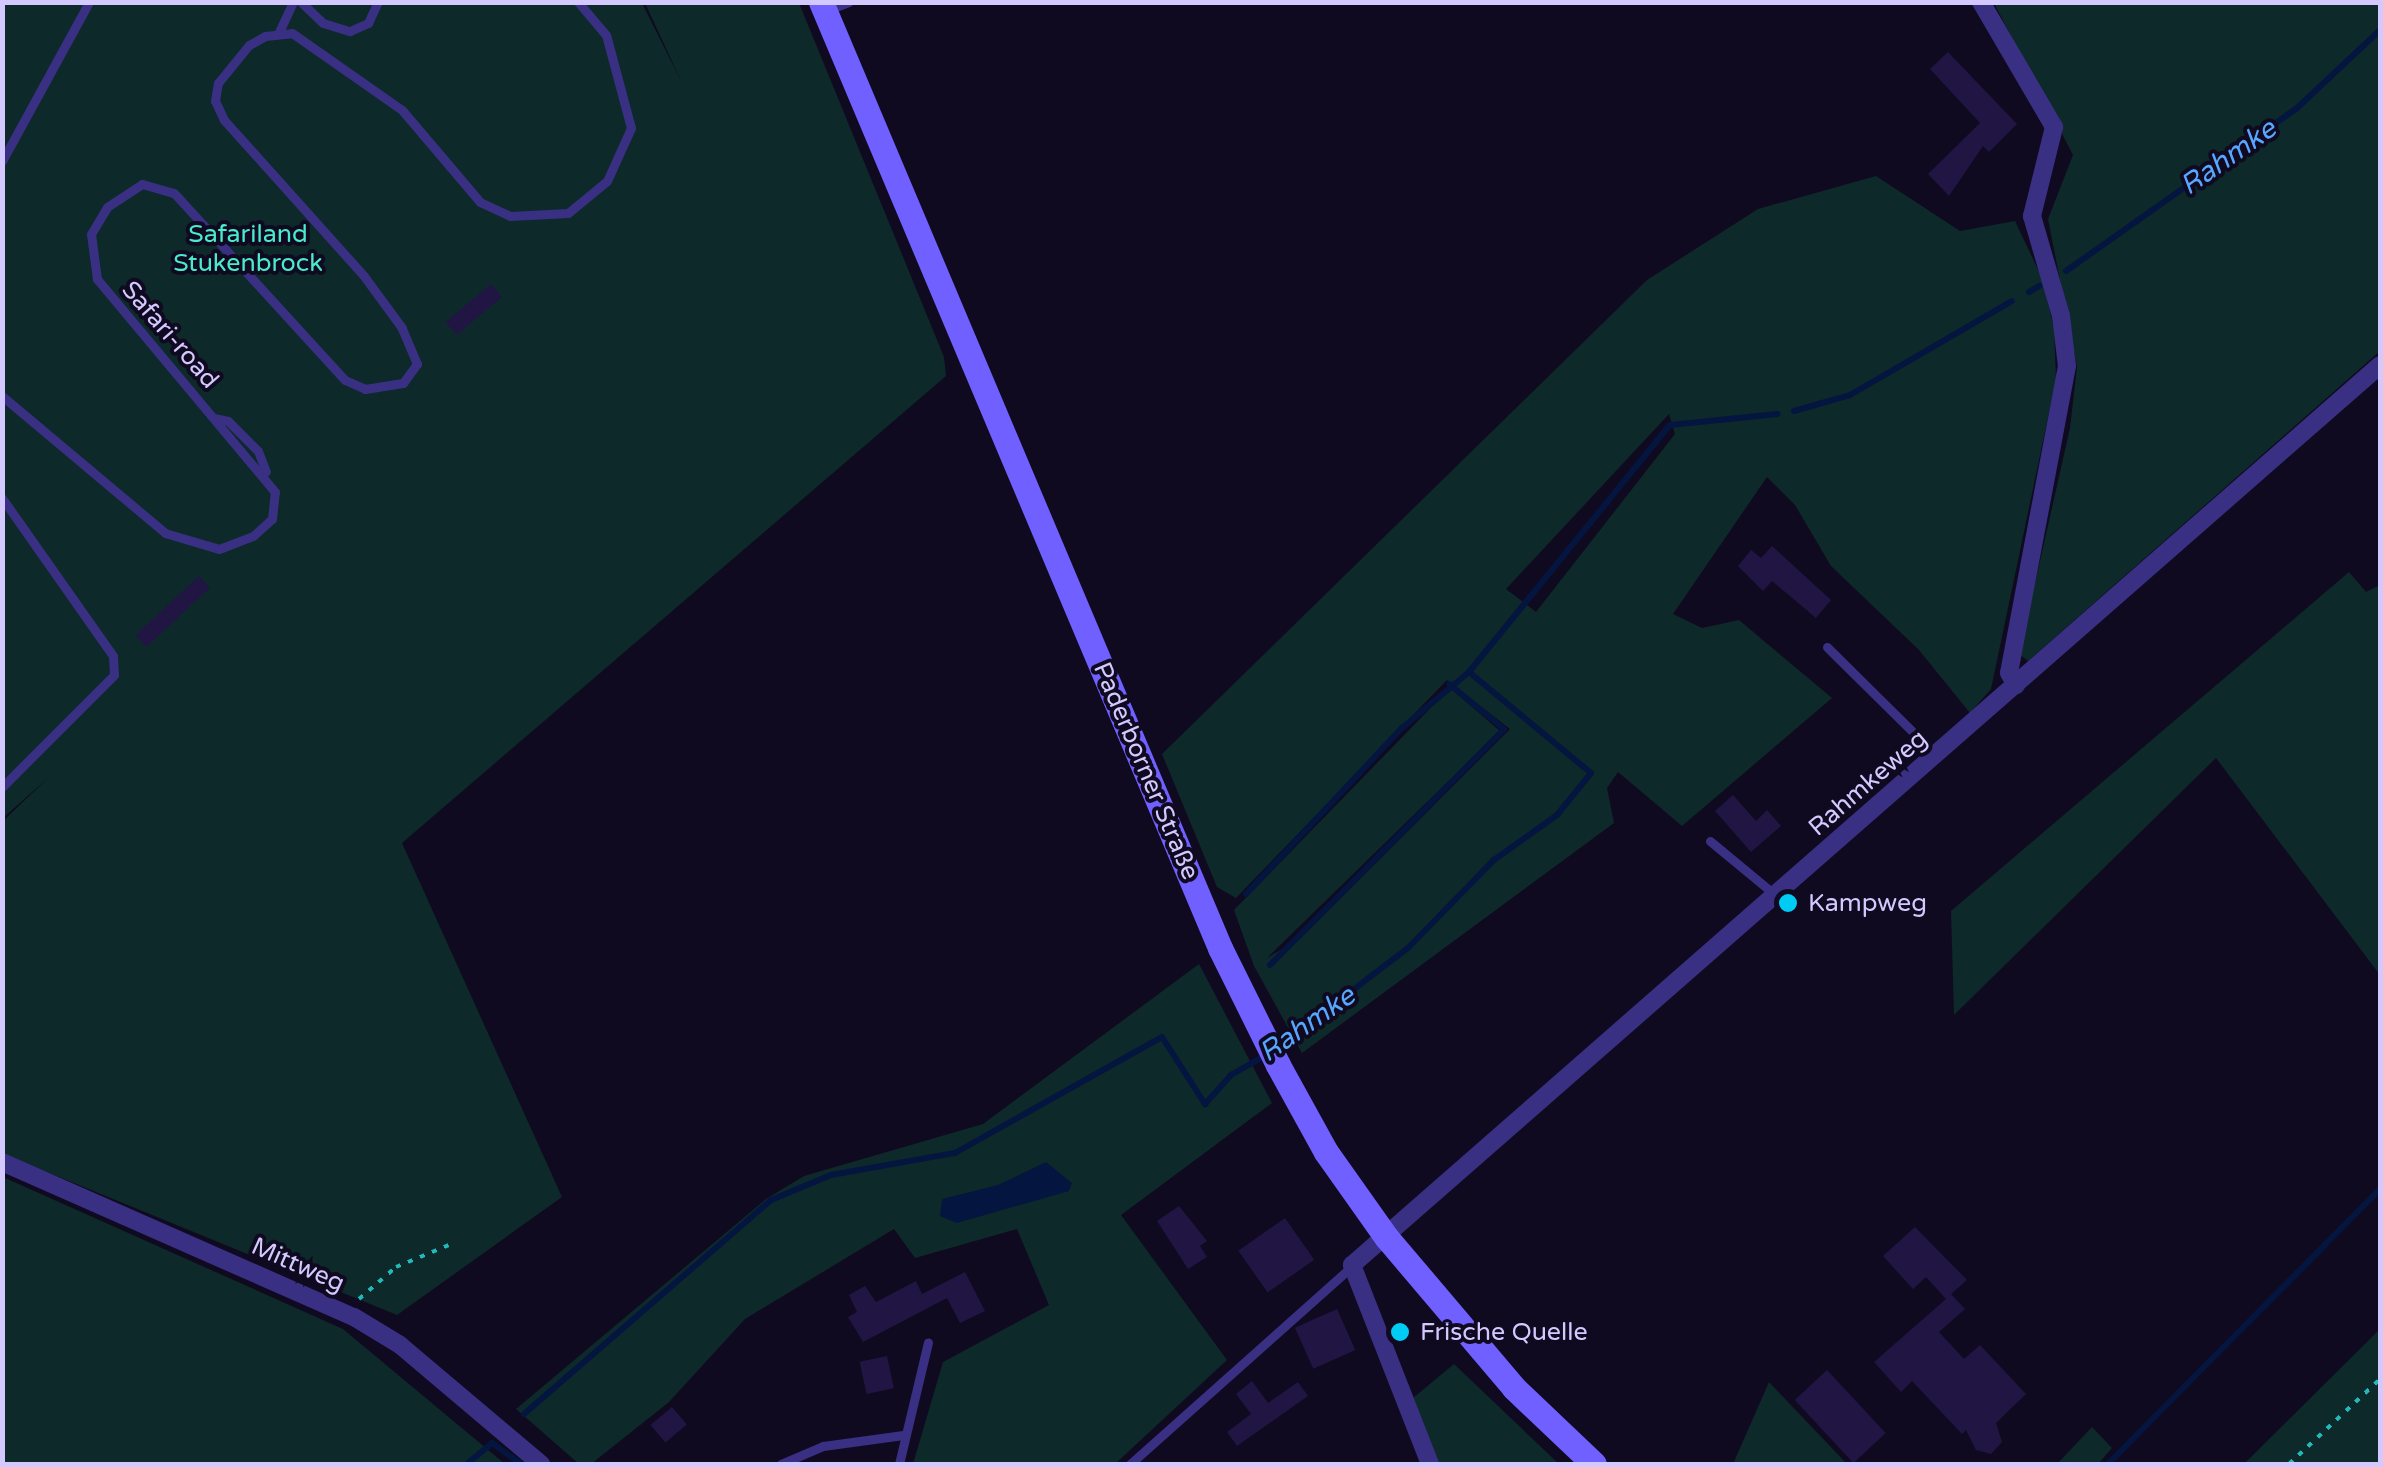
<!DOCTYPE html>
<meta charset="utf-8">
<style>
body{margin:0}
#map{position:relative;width:2383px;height:1467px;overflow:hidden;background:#100a20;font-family:"Varela Round",sans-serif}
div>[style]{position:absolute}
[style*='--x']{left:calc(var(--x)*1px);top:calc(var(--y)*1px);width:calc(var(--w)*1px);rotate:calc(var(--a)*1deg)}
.green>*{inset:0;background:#0d292a}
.water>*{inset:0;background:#04163f}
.stream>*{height:6px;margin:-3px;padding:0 3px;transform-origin:3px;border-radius:3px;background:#04163f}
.building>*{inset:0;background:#211543;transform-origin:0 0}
.path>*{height:4px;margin-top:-2px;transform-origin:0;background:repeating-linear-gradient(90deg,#21b9bb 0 5px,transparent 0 13px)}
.service>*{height:9px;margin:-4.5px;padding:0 4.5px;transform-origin:4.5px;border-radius:4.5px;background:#393084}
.minor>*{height:18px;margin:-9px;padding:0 9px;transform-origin:9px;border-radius:9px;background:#393084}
.secondary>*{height:25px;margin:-12.5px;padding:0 12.5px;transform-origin:12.5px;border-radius:12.5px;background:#6f60ff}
.dots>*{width:28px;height:28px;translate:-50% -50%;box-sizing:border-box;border:5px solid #100a20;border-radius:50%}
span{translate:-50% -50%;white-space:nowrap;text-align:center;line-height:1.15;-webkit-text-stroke:8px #100a20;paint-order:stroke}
.park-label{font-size:25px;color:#4aeacd}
.street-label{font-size:25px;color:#d3c9ff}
.poi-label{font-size:25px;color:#d3c9ff}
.left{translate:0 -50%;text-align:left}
.water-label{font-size:28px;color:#57a6ff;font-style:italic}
.frame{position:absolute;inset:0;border:5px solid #d3c9ff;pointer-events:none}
</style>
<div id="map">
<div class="green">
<i style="clip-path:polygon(2px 3px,642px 3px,682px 83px,645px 3px,799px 3px,944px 357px,946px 376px,402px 843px,562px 1197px,397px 1315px,3px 1154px,3px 821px,48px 778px,3px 818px)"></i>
<i style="clip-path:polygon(1994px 3px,2380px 3px,2380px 351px,2028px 661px,2019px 654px,2070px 428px,2077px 367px,2048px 219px,2073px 155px)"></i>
<i style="clip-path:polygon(evenodd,1876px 176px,1960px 231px,2015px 221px,2042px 278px,2054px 328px,2056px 379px,1991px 689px,1970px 713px,1919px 650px,1831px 566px,1795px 505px,1767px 477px,1673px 614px,1702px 628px,1739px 620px,1832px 698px,1682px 826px,1618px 772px,1607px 788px,1614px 823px,1302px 1053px,1254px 966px,1234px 910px,1450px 688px,1500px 731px,1267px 958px,1302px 937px,1510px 729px,1447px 680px,1236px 898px,1217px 887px,1162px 754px,1647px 280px,1758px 209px,1876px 176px,1669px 414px,1675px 434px,1536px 612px,1506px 589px,1669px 414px)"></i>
<i style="clip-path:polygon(2349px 572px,2366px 592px,2380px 585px,2380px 975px,2216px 758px,1954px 1015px,1951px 911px)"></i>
<i style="clip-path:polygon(1199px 964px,1272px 1103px,1121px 1215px,1227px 1360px,1115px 1464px,913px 1464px,943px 1362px,1049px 1305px,1017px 1229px,915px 1258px,894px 1229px,745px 1319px,669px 1402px,591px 1464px,579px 1464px,516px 1409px,766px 1199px,804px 1176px,983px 1124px)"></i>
<i style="clip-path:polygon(3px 1177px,343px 1329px,505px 1464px,3px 1464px)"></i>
<i style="clip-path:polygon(2380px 1329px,2380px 1464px,2244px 1464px)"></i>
<i style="clip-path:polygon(1454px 1364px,1559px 1464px,1437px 1464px,1413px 1398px)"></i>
<i style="clip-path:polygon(1769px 1382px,1847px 1464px,1733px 1464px)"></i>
<i style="clip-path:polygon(2092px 1427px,2112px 1448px,2098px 1464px,2057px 1464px)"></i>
</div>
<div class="water">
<i style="clip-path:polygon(1046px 1162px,1072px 1183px,1069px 1191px,957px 1223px,940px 1216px,942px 1199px,998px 1185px)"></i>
</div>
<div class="stream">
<i style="--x:2066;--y:271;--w:281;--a:-35.2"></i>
<i style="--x:2296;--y:109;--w:115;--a:-43.2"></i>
<i style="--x:2029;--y:292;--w:12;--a:-31"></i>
<i style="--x:1794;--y:411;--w:58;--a:-15.9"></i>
<i style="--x:1850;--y:395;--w:187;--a:-30.1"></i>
<i style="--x:1246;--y:894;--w:228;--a:-46.8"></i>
<i style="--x:1402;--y:728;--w:87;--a:-39.9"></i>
<i style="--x:1270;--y:965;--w:332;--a:-45.2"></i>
<i style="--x:1504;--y:729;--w:71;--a:-140.7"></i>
<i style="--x:1277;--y:1048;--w:165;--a:-37.4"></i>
<i style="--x:1408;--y:948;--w:123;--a:-45.7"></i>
<i style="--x:1494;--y:860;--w:77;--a:-35.5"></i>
<i style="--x:1557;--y:815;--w:54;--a:-51"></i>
<i style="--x:1591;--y:773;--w:158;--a:-140.4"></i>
<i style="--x:1469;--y:672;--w:318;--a:-50.9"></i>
<i style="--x:1670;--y:425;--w:108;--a:-5.9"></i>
<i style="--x:524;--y:1414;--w:327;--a:-40.9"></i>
<i style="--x:771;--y:1200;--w:65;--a:-22.6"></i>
<i style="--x:831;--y:1175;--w:126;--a:-10.1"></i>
<i style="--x:955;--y:1153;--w:237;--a:-29.3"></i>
<i style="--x:1162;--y:1037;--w:80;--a:57.3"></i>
<i style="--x:1205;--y:1104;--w:39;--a:-48"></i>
<i style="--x:1231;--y:1075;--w:40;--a:-29.7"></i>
<i style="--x:467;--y:1464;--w:33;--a:-40"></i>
<i style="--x:492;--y:1443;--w:36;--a:36"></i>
<i style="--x:2108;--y:1464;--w:387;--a:-45.3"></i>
</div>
<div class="building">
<i style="clip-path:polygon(1948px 52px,2017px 124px,1989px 152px,1983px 146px,1949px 196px,1928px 174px,1980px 123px,1930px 69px)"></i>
<i style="left:491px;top:284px;width:17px;height:59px;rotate:50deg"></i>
<i style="clip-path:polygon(1772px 546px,1831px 600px,1816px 618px,1772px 581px,1763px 591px,1738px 566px,1751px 550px,1761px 558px)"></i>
<i style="left:199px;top:576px;width:16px;height:87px;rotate:47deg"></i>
<i style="clip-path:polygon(1733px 795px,1756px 821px,1767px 810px,1781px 826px,1751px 852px,1715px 811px)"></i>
<i style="clip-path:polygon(1179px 1206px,1207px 1241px,1200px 1246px,1207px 1257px,1188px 1269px,1157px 1221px)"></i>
<i style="left:1285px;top:1218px;width:51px;height:57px;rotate:55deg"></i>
<i style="clip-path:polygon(1915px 1227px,1967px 1280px,1951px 1294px,1965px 1309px,1939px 1332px,1964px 1359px,1980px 1345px,2026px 1394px,1996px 1423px,2002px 1442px,1991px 1454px,1976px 1450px,1966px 1430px,1962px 1434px,1912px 1381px,1901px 1392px,1874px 1362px,1946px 1299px,1926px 1277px,1913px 1289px,1883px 1256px)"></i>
<i style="clip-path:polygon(965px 1272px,985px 1311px,960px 1323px,947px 1298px,863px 1342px,848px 1317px,857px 1312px,849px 1295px,865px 1286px,876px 1302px,916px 1281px,922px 1294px)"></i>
<i style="left:1337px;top:1309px;width:45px;height:46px;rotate:66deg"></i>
<i style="left:887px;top:1356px;width:33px;height:28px;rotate:78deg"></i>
<i style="left:1827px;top:1370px;width:86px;height:44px;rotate:47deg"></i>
<i style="clip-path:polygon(1252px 1381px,1268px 1403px,1298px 1382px,1308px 1396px,1237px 1446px,1227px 1432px,1251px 1414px,1236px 1394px)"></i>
<i style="left:672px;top:1407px;width:23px;height:28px;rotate:50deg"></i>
</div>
<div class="path">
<i style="--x:359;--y:1299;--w:49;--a:-40.9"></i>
<i style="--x:396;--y:1267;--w:57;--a:-22.5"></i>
<i style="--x:2289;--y:1464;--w:125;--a:-43"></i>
</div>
<div class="service">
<i style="--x:301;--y:2;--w:30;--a:44"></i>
<i style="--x:323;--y:23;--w:28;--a:17"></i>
<i style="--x:350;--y:31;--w:20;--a:-24"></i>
<i style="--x:368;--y:23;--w:23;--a:-65"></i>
<i style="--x:828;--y:10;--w:22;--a:-21"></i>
<i style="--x:279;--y:32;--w:33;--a:-65"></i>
<i style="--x:2;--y:161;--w:181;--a:-61.3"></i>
<i style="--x:2;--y:396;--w:213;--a:40"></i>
<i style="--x:165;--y:533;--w:56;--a:16.5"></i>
<i style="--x:219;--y:549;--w:36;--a:-21"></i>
<i style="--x:253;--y:536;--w:25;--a:-42"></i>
<i style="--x:272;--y:519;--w:27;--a:-84"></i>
<i style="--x:275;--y:492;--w:278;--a:-129.9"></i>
<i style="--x:97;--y:279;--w:45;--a:-97.6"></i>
<i style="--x:91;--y:234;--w:31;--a:-59"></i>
<i style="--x:107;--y:207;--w:42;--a:-33.3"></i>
<i style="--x:142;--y:184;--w:33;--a:16"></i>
<i style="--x:174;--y:193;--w:253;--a:47.6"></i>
<i style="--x:345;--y:380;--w:22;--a:24"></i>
<i style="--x:365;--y:389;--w:38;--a:-9"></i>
<i style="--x:403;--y:383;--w:24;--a:-54"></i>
<i style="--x:417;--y:364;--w:39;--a:-113"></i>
<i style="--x:402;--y:328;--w:64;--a:-126.2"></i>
<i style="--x:364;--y:276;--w:210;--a:-131.9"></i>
<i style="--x:224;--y:120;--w:21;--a:-115"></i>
<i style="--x:215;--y:101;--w:18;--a:-81"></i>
<i style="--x:218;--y:83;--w:49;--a:-50.8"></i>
<i style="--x:249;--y:45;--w:18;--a:-29"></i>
<i style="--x:265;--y:36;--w:27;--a:-6"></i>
<i style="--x:292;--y:33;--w:134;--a:35"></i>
<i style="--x:402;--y:110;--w:121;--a:49.7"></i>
<i style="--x:480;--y:202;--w:33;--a:25"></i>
<i style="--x:510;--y:216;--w:58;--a:-3"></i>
<i style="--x:568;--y:213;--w:50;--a:-39.4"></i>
<i style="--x:607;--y:181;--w:58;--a:-65.6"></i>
<i style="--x:631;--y:128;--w:96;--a:-105"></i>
<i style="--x:606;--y:35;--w:43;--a:-130.3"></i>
<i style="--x:214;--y:418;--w:14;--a:12"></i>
<i style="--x:228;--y:421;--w:42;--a:45"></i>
<i style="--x:258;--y:451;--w:22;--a:69"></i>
<i style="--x:2;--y:498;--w:193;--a:54.9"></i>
<i style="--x:113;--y:656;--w:19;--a:87"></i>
<i style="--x:114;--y:675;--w:158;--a:135"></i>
<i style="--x:1827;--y:647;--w:152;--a:44.7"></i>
<i style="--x:1710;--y:841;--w:83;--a:39.6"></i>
<i style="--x:781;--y:1464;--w:46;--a:-23.2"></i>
<i style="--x:823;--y:1446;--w:81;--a:-7.8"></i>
<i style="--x:899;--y:1464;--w:125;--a:-76.6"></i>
<i style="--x:1130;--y:1464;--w:297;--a:-41.7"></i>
</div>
<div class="minor">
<i style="--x:1981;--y:2;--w:145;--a:59.7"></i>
<i style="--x:2054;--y:127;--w:92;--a:103.9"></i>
<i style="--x:2032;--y:216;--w:104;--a:73.8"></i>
<i style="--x:2061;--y:316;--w:50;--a:83.2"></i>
<i style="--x:2067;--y:366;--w:312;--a:100.7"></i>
<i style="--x:2009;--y:673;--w:14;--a:60"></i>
<i style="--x:2;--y:1162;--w:385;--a:23.8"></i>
<i style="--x:354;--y:1317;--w:54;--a:31.3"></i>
<i style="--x:400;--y:1345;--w:185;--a:40.2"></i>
<i style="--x:1430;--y:1464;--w:214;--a:-111.4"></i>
<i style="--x:1352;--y:1265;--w:1366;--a:-41.2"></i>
</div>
<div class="secondary">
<i style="--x:821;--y:2;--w:1027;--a:67.13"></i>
<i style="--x:1220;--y:948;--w:131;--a:63.6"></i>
<i style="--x:1278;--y:1065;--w:99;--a:61.1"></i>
<i style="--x:1326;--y:1152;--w:105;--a:54.7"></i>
<i style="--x:1387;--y:1238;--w:197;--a:49.7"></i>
<i style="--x:1514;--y:1388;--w:110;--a:43.5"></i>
</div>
<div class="dots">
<i style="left:1788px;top:903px;background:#00cbf4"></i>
<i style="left:1400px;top:1332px;background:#00cbf4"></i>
</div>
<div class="park-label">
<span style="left:248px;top:249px">Safariland<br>Stukenbrock</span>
</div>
<div class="street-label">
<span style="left:170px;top:335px;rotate:49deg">Safari-road</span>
<span style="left:1146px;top:771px;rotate:67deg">Paderborner Straße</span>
<span style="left:1868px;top:783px;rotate:-41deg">Rahmkeweg</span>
<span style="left:298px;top:1265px;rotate:24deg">Mittweg</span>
</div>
<div class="poi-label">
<span class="left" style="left:1808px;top:903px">Kampweg</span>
<span class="left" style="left:1420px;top:1332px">Frische Quelle</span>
</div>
<div class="water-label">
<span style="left:2228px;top:157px;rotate:-35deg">Rahmke</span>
<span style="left:1307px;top:1024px;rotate:-35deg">Rahmke</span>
</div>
<div class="frame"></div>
</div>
